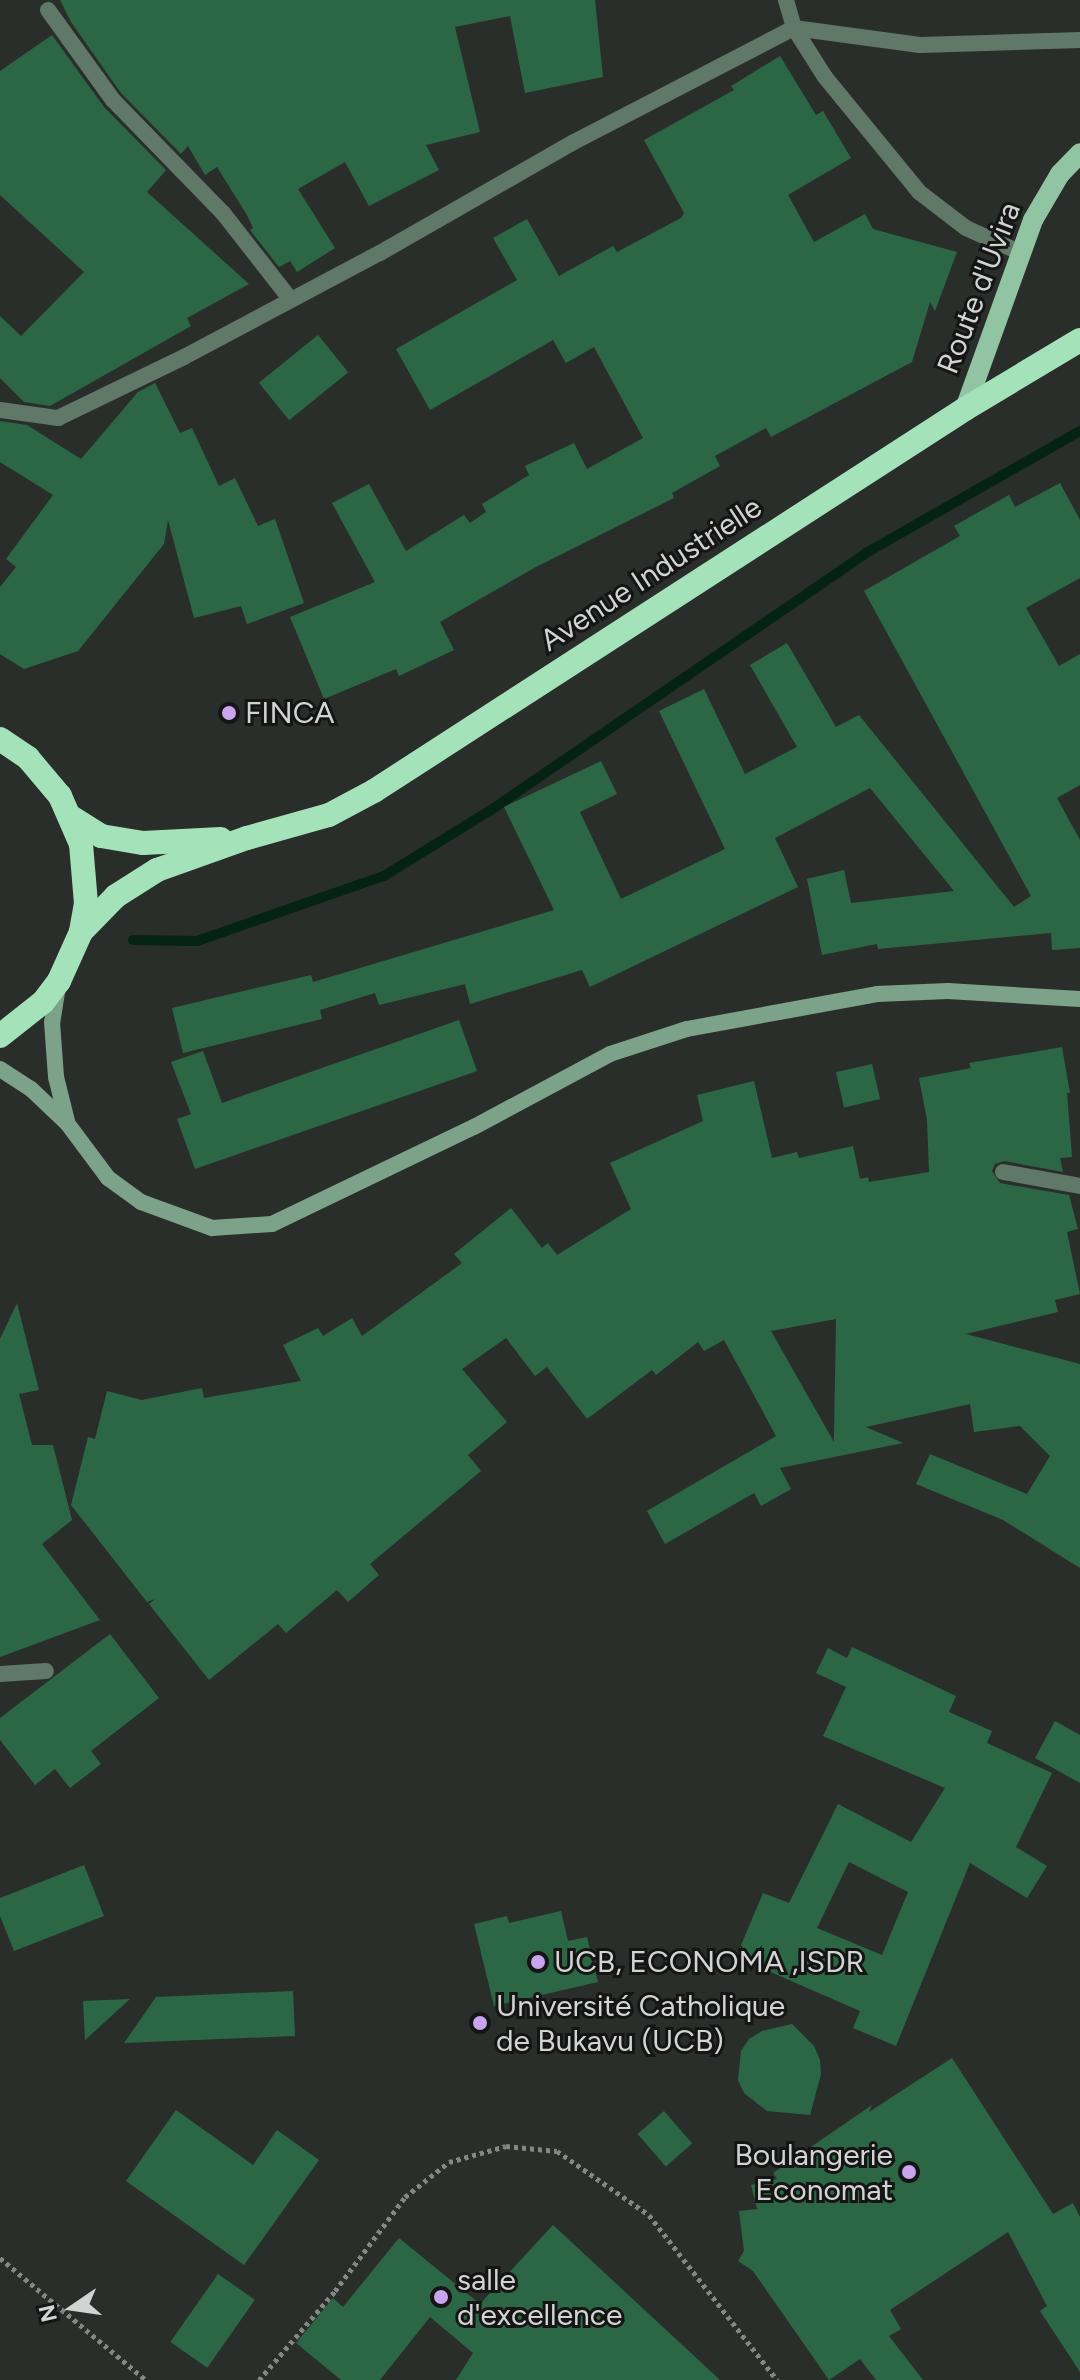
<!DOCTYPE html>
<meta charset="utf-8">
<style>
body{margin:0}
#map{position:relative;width:1080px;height:2380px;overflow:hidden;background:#2a2e2b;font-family:Figtree,sans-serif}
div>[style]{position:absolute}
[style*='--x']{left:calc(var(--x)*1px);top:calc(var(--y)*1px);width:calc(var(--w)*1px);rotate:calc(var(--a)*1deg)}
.stream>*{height:10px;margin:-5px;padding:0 5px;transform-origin:5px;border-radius:5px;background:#042312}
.building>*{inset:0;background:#2c6745;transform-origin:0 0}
.path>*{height:5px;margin-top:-2.5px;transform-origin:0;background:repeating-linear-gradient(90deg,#848785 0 4px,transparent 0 8px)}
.lane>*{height:16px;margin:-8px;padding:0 8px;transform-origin:8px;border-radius:8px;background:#607868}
.street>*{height:16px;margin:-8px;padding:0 8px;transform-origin:8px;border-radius:8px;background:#607868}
.secondary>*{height:16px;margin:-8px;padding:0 8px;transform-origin:8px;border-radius:8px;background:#7ca389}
.primary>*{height:20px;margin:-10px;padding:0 10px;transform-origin:10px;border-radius:10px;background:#91c4a3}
.highway>*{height:24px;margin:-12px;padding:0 12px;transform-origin:12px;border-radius:12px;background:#a4e2ba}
.dots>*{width:22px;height:22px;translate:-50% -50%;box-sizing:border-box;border:4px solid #141514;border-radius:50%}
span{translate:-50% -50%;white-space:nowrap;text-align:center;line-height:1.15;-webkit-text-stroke:6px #141514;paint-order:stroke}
.street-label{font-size:30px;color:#d1d4d2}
.poi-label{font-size:30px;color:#d1d4d2}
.left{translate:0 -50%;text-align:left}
.right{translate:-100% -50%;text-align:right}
.north{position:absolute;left:32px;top:2268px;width:80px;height:80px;-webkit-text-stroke:6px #141514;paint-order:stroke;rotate:257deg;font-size:22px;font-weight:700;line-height:32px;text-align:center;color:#d1d4d2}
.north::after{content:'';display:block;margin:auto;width:28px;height:36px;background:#d1d4d2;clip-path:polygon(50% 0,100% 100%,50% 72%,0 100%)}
</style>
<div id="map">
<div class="stream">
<i style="--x:133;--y:940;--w:64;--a:0.9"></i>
<i style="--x:197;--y:941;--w:198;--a:-19.2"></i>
<i style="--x:384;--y:876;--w:126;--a:-31.7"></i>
<i style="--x:491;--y:810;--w:455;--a:-34.4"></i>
<i style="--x:866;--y:553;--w:246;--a:-29.7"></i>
</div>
<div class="building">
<i style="clip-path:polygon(60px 0,595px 0,603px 77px,525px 93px,510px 16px,455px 27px,480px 132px,426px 145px,439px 170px,369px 206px,345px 162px,298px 189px,335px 248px,297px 272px,290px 261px,279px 267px,250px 230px,253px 228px,247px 215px,217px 167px,205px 175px,188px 146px,181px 154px,121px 93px,71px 22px)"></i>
<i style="clip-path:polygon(52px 35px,104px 107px,166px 170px,147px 192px,249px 284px,187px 318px,191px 326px,50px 406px,24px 402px,0 378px,0 316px,21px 336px,84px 272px,0 195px,0 71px)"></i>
<i style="clip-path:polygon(780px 56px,816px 115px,823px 111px,851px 158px,788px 195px,814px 242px,865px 214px,873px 229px,957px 252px,935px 311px,930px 302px,912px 362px,771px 437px,766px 428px,715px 456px,720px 466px,672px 493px,674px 498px,534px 568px,440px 622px,454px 650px,399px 676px,396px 669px,324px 699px,290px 617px,375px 582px,332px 503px,369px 484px,406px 551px,464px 515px,470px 523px,486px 512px,482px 504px,529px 475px,525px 466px,574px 443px,587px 469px,643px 438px,594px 347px,566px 363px,553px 340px,430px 410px,396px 349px,517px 280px,493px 238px,527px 219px,559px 276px,613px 246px,617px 252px,681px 218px,684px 213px,644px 140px,734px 90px,731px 86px)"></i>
<i style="left:318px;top:335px;width:48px;height:76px;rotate:51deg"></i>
<i style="clip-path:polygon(155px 383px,180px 433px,192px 428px,219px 486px,235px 478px,258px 526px,275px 519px,304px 603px,247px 624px,241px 606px,194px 618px,168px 520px,164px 544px,78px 651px,24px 669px,0 654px,0 587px,16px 567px,6px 559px,53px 495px,0 462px,0 421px,27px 425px,81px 459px,138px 392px)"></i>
<i style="clip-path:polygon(1060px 483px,1080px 520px,1080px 578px,1026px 608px,1059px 666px,1080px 654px,1080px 785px,1057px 798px,1080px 840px,1080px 948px,1052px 950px,1051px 933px,878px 949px,877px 944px,822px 955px,807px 879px,844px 870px,851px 903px,954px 891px,870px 788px,775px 838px,798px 887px,590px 987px,582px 970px,470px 1004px,465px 984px,379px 1005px,375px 993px,320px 1010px,322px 1019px,183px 1053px,172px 1008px,311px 975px,313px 982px,554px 910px,504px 807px,601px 761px,617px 794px,580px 812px,621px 899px,725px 849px,659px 711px,704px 689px,745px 774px,797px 747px,750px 665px,787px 643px,836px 727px,859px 715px,1014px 907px,1031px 896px,864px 591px,960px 536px,954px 526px,1009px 495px,1015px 507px)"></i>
<i style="clip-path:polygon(459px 1020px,477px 1071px,195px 1169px,177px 1119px,191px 1114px,171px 1062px,203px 1051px,222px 1103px)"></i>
<i style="clip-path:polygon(evenodd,1062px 1047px,1070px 1093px,1067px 1093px,1072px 1157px,1060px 1158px,1063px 1172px,1004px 1161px,995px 1164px,992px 1171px,1000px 1183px,1069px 1195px,1078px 1229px,1067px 1232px,1080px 1294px,1055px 1300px,1058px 1312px,966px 1334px,1080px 1364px,1080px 1568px,1003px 1520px,916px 1484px,930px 1454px,1027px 1494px,1050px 1456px,1020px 1426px,974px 1432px,970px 1404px,866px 1427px,903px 1443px,780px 1468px,791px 1489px,761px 1506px,754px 1493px,665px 1544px,647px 1511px,776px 1436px,724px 1340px,704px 1351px,698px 1342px,656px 1375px,652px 1370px,587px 1419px,547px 1367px,535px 1376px,506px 1338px,462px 1369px,507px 1422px,468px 1455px,481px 1471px,370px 1564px,379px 1575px,348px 1602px,337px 1590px,286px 1633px,278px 1624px,209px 1680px,149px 1604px,155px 1599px,147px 1602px,71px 1505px,88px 1437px,95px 1439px,107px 1391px,142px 1400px,202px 1388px,204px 1398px,301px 1381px,283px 1345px,318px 1328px,323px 1336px,352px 1318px,362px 1336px,462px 1263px,454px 1254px,511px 1208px,542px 1248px,548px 1243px,557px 1255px,631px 1209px,610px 1163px,703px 1121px,697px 1095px,754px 1081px,772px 1158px,797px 1152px,799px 1158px,853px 1146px,860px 1179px,868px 1177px,869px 1182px,929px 1172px,927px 1120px,919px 1078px,971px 1068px,969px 1063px,1062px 1047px,836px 1319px,834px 1435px,834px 1442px,771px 1331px,836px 1319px)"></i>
<i style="left:872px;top:1064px;width:36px;height:37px;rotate:77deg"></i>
<i style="clip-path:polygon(17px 1303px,39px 1390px,19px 1394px,32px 1445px,53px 1445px,72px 1520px,42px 1544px,100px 1620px,0 1657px,0 1339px)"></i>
<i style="clip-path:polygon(110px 1634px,159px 1698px,91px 1751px,101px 1764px,70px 1788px,55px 1769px,35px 1785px,0 1740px,0 1718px)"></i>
<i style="clip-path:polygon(evenodd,852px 1647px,956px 1696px,949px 1712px,992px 1731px,987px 1743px,1052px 1773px,1016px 1847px,1047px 1866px,1027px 1898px,970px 1863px,896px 2046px,853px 2028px,860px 2011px,736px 1957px,763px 1893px,789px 1903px,838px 1804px,911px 1842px,945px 1788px,823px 1736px,846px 1687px,816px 1673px,828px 1648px,847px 1658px,852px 1647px,849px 1862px,908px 1892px,882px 1955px,817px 1928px,849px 1862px)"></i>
<i style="clip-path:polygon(1055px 1721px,1080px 1735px,1080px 1783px,1035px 1758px)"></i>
<i style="clip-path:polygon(84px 1865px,104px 1916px,14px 1951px,0 1916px,0 1898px)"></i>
<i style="clip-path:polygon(561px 1911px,568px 1941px,587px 1937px,598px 1982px,494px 2006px,474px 1924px,507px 1916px,509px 1923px)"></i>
<i style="clip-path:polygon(293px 1991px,295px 2036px,124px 2043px,156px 1997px)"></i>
<i style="clip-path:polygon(130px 1999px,85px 2040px,83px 2001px)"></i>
<i style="clip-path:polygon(792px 2024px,814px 2046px,820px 2060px,821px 2074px,810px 2115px,767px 2111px,744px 2093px,738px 2080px,741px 2051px,749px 2039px,762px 2031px)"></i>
<i style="clip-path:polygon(952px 2058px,1053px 2214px,1073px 2203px,1080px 2217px,1080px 2372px,1040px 2311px,1047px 2306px,1008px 2232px,890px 2310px,901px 2329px,889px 2336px,923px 2380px,876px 2380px,860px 2359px,829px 2380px,753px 2271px,738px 2261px,744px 2251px,739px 2211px,757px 2209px,751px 2185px,777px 2179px,773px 2173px,872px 2105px,869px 2112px)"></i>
<i style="clip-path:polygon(176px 2110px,253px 2165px,277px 2130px,319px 2160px,244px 2265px,126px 2181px)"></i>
<i style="left:664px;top:2111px;width:43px;height:35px;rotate:49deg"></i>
<i style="clip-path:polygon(553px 2225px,720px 2380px,456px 2380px,473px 2353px,430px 2317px,380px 2380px,341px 2380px,296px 2343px,333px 2298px,343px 2307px,399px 2238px,480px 2304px)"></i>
<i style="left:218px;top:2274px;width:45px;height:83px;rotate:35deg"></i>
</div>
<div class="path">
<i style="--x:0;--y:2258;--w:190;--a:39.9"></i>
<i style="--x:259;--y:2380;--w:117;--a:-49.5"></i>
<i style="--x:335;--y:2291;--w:117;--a:-53.3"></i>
<i style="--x:405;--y:2197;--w:56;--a:-38.5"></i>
<i style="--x:449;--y:2162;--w:59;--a:-15.7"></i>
<i style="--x:506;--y:2146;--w:51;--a:5.6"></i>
<i style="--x:557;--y:2151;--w:112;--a:34.8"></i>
<i style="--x:649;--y:2215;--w:209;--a:52.2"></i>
</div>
<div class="lane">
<i style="--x:794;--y:28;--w:127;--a:7.7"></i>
<i style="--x:920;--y:45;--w:160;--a:-1.8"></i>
</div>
<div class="street">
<i style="--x:786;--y:0;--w:29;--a:74"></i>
<i style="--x:794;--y:28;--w:58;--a:57.7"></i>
<i style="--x:825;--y:77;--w:149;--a:50.7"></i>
<i style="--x:919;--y:192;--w:59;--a:37.5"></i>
<i style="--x:966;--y:228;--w:60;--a:24.4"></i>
<i style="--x:48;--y:10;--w:111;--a:54.2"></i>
<i style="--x:113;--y:100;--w:158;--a:45.8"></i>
<i style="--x:223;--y:213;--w:110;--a:52"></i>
<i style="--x:0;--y:410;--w:59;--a:7.9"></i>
<i style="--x:58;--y:418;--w:140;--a:-25.8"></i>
<i style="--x:184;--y:357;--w:222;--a:-28"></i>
<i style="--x:380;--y:253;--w:221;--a:-29.8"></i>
<i style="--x:572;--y:143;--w:250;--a:-27.4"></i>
<i style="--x:1003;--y:1172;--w:78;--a:10.3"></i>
<i style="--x:0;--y:1674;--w:46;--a:-3.7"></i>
</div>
<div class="secondary">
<i style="--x:58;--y:986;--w:36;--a:99"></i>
<i style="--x:52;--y:1022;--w:55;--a:85.8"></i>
<i style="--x:56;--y:1077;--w:45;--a:76"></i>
<i style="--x:0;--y:1069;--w:37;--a:33"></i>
<i style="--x:31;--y:1089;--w:50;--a:43.4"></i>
<i style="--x:67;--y:1123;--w:69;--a:53.3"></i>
<i style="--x:108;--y:1178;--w:41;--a:36"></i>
<i style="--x:141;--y:1202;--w:76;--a:20.1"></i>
<i style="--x:212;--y:1228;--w:60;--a:-3.8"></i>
<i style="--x:272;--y:1224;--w:224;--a:-25.7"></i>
<i style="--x:474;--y:1127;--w:154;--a:-28.2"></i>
<i style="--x:610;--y:1054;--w:81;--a:-18"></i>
<i style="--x:687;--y:1029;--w:193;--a:-10.4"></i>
<i style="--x:877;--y:994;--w:71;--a:-2.4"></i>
<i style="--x:948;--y:991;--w:132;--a:3.5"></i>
</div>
<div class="primary">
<i style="--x:965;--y:409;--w:201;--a:-70.2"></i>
<i style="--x:1033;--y:220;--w:53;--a:-59.6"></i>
<i style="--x:1060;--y:174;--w:29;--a:-46"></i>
</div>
<div class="highway">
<i style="--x:0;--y:739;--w:34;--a:34"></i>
<i style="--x:28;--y:758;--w:50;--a:49.9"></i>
<i style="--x:60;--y:796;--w:52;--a:66.4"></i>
<i style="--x:81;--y:844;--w:59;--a:85.2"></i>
<i style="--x:86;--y:903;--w:29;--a:100"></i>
<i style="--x:81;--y:932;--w:54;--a:114.2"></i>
<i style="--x:59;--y:981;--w:26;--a:127"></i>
<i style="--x:43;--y:1002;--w:55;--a:141.7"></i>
<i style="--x:71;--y:817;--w:36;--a:32"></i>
<i style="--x:101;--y:836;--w:43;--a:9.5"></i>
<i style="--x:143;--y:843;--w:78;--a:-2.9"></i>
<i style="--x:81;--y:932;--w:50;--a:-45.8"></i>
<i style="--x:116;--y:896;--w:49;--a:-32.4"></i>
<i style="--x:157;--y:870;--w:96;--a:-19.6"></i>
<i style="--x:247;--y:838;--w:85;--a:-15.7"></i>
<i style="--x:329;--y:815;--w:51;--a:-28.1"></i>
<i style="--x:374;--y:791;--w:704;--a:-32.88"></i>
<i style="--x:965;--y:409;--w:134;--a:-31"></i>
</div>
<div class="dots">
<i style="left:229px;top:713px;background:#c8a5ee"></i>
<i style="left:538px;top:1962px;background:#c8a5ee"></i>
<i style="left:480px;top:2023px;background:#c8a5ee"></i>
<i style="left:909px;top:2172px;background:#c8a5ee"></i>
<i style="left:441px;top:2297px;background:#c8a5ee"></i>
</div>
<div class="street-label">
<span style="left:979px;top:288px;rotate:-69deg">Route d'Uvira</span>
<span style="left:651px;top:574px;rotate:-33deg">Avenue Industrielle</span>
</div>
<div class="poi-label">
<span class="left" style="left:245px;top:713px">FINCA</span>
<span class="left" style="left:554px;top:1962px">UCB, ECONOMA ,ISDR</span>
<span class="left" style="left:496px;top:2023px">Université Catholique<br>de Bukavu (UCB)</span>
<span class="right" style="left:893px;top:2172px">Boulangerie<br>Economat</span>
<span class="left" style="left:457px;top:2297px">salle<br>d'excellence</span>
</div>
<div class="north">N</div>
</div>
